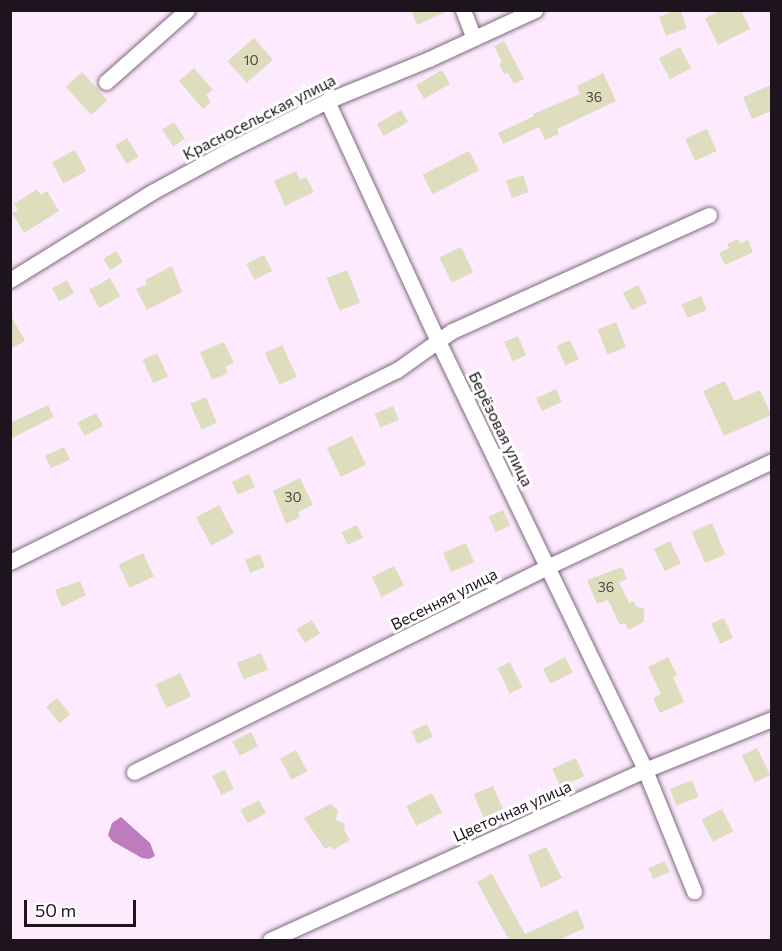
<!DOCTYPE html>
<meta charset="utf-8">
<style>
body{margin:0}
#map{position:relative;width:782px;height:951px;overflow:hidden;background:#feeafe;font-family:Commissioner,sans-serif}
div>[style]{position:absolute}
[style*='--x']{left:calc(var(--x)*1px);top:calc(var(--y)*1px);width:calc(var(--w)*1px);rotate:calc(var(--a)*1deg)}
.water>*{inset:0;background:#be7bbe}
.building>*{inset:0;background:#deddbd;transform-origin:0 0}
.roads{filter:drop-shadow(0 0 2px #7e687e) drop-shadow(0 0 2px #7e687e)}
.minor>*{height:15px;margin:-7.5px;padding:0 7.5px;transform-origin:7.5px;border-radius:7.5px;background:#fff}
span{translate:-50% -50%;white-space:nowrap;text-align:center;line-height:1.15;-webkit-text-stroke:6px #fff;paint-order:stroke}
.number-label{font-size:14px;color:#4d4645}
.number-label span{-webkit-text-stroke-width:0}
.street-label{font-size:16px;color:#1d141d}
.frame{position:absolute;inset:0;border:12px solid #1d141d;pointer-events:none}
.scale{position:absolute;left:24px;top:900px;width:112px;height:27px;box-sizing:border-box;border:3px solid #1d141d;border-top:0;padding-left:8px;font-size:18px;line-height:21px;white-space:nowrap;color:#1d141d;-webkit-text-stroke:4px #fff;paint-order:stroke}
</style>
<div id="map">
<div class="water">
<i style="clip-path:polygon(121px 817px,150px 843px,155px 856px,149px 859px,142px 858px,112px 841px,108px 835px,112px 823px)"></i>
</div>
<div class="building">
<i style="clip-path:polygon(411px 10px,450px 10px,417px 25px)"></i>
<i style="clip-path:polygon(676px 10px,680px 10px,687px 28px,666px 36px,659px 17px)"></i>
<i style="clip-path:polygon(722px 10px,741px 10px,750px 29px,718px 45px,705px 18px)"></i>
<i style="left:254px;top:38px;width:29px;height:35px;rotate:49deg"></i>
<i style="clip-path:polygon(504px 41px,524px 79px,514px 84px,508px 73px,504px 74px,499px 64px,502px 62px,494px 46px)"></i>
<i style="left:680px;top:47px;width:24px;height:24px;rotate:62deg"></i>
<i style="clip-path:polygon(194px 68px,213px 90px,206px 95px,211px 102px,203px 109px,179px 81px)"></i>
<i style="left:442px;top:70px;width:16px;height:30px;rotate:60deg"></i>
<i style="left:82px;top:72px;width:38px;height:22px;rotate:48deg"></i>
<i style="clip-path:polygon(603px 73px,616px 101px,557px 129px,559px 134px,545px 140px,539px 127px,503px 144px,498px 133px,534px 116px,533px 114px,580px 94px,577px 86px)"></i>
<i style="clip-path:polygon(771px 85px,771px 111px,752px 119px,743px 97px)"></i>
<i style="left:401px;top:110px;width:14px;height:28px;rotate:60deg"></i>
<i style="left:174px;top:122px;width:20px;height:14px;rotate:57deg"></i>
<i style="left:707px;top:129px;width:24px;height:24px;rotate:66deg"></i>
<i style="left:127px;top:138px;width:22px;height:14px;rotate:58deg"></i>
<i style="left:75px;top:150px;width:24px;height:26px;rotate:62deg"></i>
<i style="left:469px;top:151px;width:22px;height:52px;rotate:63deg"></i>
<i style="clip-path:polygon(296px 171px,300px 180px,306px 177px,314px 192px,285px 206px,274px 181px)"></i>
<i style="left:523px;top:175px;width:18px;height:18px;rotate:71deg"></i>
<i style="clip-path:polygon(37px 189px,41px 195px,47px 191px,59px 211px,24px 233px,12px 213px,18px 210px,14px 204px)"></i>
<i style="clip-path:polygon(738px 239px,740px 243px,748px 240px,753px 252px,725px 265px,719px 253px,729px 248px,727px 244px)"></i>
<i style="left:461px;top:247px;width:28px;height:24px;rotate:64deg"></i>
<i style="left:116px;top:251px;width:13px;height:15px;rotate:58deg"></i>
<i style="left:264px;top:255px;width:18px;height:20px;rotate:63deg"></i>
<i style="clip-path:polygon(172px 266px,182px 292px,147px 310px,136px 289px,147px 284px,145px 280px)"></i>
<i style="left:347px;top:270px;width:35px;height:22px;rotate:68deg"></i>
<i style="left:110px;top:278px;width:21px;height:24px;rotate:61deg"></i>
<i style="left:67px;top:280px;width:15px;height:17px;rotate:62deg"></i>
<i style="left:638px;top:285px;width:20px;height:17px;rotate:63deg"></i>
<i style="left:701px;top:296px;width:15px;height:21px;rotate:67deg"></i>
<i style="clip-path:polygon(10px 314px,25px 341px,10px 349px)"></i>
<i style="left:616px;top:322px;width:27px;height:20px;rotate:68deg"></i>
<i style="left:518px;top:336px;width:21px;height:15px;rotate:67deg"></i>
<i style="left:570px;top:340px;width:21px;height:15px;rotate:65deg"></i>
<i style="clip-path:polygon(224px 342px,234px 363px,225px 367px,228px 373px,212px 380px,200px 352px)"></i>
<i style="left:282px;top:345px;width:35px;height:19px;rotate:65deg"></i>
<i style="left:157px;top:353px;width:26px;height:16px;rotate:65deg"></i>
<i style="clip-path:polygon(725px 381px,734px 401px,760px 390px,771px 415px,724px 436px,703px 391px)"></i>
<i style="left:556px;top:389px;width:14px;height:22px;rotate:65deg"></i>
<i style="left:206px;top:397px;width:28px;height:17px;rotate:67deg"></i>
<i style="clip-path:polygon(48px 405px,54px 417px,10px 439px,10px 423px)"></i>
<i style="left:393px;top:406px;width:15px;height:20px;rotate:67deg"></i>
<i style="left:96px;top:413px;width:15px;height:21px;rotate:62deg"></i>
<i style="left:352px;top:436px;width:32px;height:28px;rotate:64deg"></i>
<i style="left:64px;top:447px;width:14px;height:21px;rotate:65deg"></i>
<i style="left:249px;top:474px;width:14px;height:19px;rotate:65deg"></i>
<i style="clip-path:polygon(300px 478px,313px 505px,298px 512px,300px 517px,286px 524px,273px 491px)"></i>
<i style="left:219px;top:505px;width:32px;height:26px;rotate:62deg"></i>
<i style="left:503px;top:510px;width:17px;height:16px;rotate:65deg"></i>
<i style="left:712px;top:523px;width:34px;height:22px;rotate:67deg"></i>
<i style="left:357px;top:525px;width:14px;height:17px;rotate:65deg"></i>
<i style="left:670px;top:541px;width:25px;height:18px;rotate:64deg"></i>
<i style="left:466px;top:543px;width:21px;height:25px;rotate:67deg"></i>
<i style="left:143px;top:553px;width:26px;height:27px;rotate:65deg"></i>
<i style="left:260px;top:554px;width:14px;height:16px;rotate:69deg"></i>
<i style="left:394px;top:566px;width:22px;height:25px;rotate:63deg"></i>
<i style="clip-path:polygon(622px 567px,627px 579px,619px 582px,629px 603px,634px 601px,636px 606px,644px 609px,644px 622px,628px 630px,625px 623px,620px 625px,608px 600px,597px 604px,587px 580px)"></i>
<i style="clip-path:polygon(80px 581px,86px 595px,62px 607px,55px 590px)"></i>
<i style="left:724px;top:618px;width:22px;height:14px;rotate:66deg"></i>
<i style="left:312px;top:620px;width:16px;height:18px;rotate:60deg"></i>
<i style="left:261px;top:653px;width:18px;height:26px;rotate:68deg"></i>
<i style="left:565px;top:657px;width:17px;height:25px;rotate:62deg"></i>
<i style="clip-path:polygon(668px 657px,677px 675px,673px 677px,684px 702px,660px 713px,653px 698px,661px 694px,648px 667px)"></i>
<i style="left:510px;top:662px;width:28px;height:14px;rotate:64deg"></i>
<i style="left:180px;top:673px;width:26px;height:27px;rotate:65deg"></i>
<i style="left:57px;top:698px;width:21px;height:14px;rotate:51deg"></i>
<i style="left:427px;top:724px;width:14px;height:17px;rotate:65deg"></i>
<i style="left:251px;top:732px;width:16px;height:21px;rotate:63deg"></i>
<i style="left:757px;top:748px;width:30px;height:17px;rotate:64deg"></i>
<i style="left:296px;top:750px;width:24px;height:18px;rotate:62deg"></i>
<i style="left:576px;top:758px;width:20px;height:26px;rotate:66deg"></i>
<i style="left:225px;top:770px;width:21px;height:14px;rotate:65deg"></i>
<i style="left:692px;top:780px;width:18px;height:24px;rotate:68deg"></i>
<i style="left:493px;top:786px;width:25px;height:21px;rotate:67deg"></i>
<i style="left:432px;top:793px;width:22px;height:29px;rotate:63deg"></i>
<i style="left:259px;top:800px;width:15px;height:21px;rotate:62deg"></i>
<i style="clip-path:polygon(330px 804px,338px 810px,336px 820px,345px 824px,344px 830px,350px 840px,333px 850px,331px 846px,325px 849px,304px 818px)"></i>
<i style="left:722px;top:809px;width:25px;height:23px;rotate:63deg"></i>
<i style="clip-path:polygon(546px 847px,562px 878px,541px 888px,528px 855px)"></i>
<i style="left:665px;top:861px;width:12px;height:18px;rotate:66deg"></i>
<i style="clip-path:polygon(492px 874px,525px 934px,577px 910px,585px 928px,559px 940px,509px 940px,477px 882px)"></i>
</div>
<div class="roads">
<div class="minor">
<i style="--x:463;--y:10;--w:30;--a:69"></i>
<i style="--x:106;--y:82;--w:108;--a:-41.6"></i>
<i style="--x:327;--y:101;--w:264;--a:65.2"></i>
<i style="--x:438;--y:341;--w:476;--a:64.2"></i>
<i style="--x:645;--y:770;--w:131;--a:68"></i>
<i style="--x:10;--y:280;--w:167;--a:-31.8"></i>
<i style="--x:152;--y:192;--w:88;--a:-28.6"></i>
<i style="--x:229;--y:150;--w:110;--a:-26.6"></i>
<i style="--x:327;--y:101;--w:110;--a:-22.4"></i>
<i style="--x:429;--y:59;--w:117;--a:-24.8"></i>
<i style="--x:10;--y:562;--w:432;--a:-26.4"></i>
<i style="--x:397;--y:370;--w:67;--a:-35.3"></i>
<i style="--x:452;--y:331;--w:282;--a:-24.3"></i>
<i style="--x:134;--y:772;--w:461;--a:-26.4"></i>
<i style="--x:547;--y:567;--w:249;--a:-25.2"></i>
<i style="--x:270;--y:940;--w:412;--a:-24.4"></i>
<i style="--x:645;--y:770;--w:137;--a:-21.9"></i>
</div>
</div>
<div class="number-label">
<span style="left:251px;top:60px">10</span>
<span style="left:594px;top:97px">36</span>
<span style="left:293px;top:497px">30</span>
<span style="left:606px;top:587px">36</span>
</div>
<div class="street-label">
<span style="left:259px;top:117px;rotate:-27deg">Красносельская улица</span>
<span style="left:501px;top:429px;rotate:64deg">Берёзовая улица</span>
<span style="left:444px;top:599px;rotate:-27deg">Весенняя улица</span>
<span style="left:512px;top:811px;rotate:-24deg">Цветочная улица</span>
</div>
<div class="frame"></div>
<div class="scale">50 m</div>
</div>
